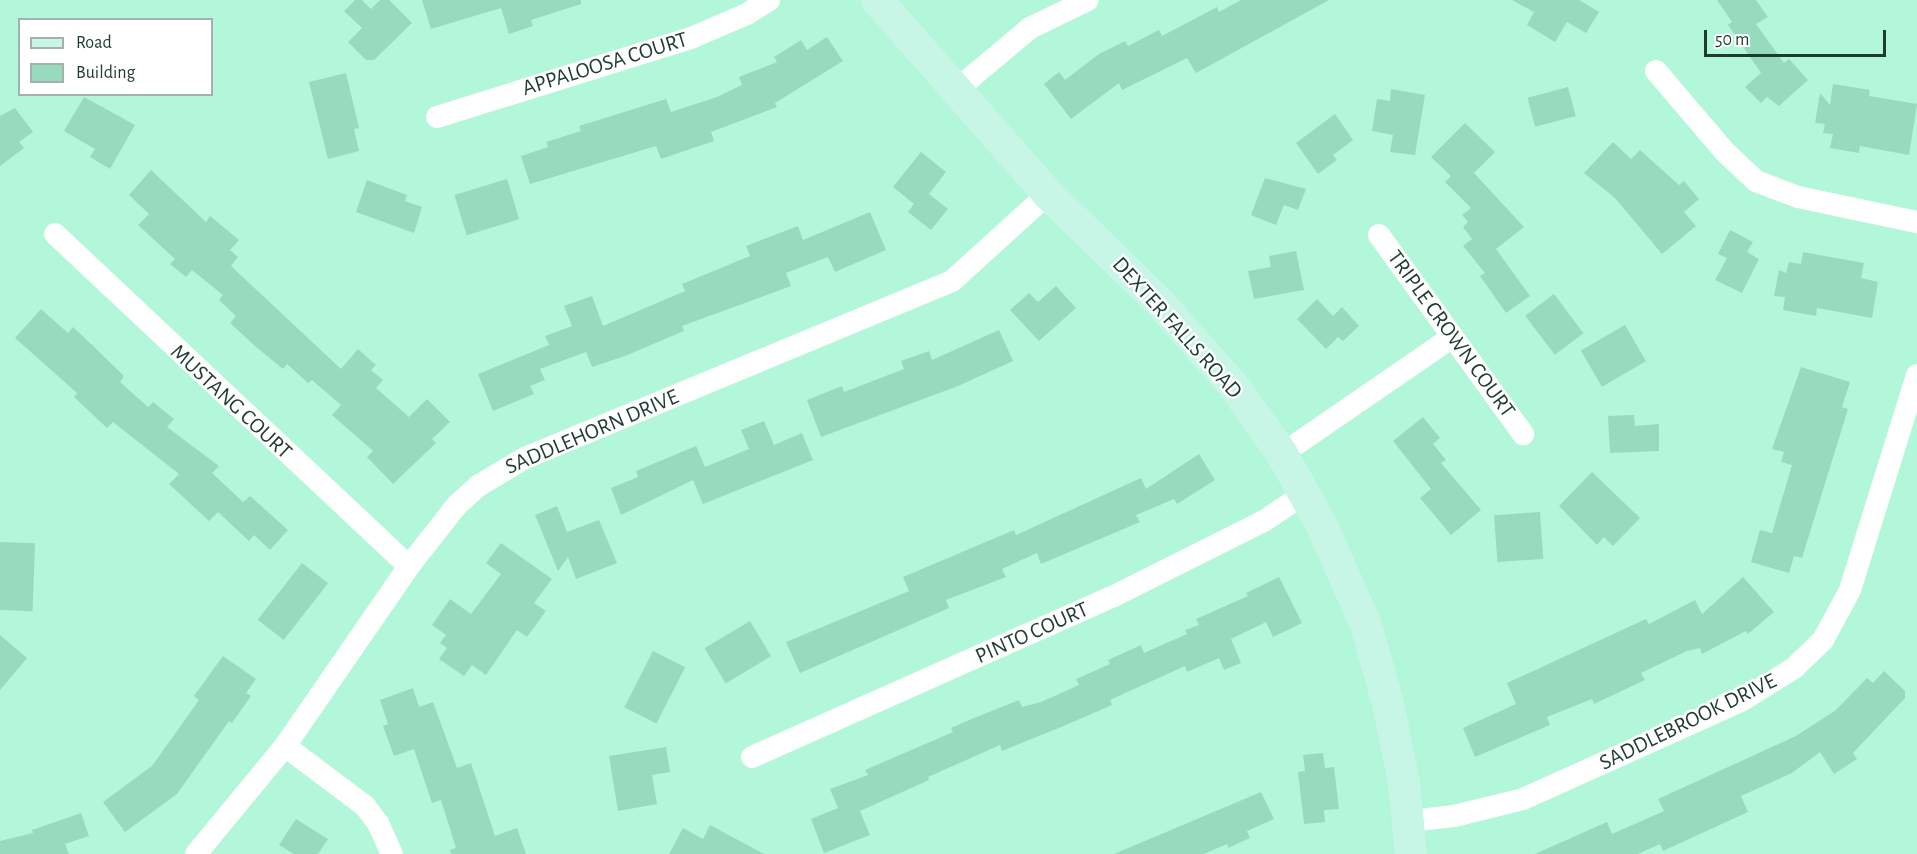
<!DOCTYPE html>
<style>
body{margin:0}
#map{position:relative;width:1917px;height:854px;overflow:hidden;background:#b2f7d9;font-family:"Alegreya Sans",sans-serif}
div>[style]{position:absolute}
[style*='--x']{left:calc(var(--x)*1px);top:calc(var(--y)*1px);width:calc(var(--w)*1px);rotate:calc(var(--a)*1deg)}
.building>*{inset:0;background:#97dbbe;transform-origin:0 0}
.street>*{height:22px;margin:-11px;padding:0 11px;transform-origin:11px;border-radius:11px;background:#fff}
.secondary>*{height:32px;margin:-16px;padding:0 16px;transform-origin:16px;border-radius:16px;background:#c7f6e6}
span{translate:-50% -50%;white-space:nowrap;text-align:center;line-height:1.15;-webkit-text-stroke:5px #fff;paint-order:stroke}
.street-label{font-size:22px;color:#1f3b30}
.legend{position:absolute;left:18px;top:18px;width:195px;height:78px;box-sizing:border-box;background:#fff;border:2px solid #a5b1ac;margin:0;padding:8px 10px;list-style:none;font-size:18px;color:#1f3b30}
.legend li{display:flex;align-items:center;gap:12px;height:30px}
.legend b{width:30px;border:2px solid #a5b1ac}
.scale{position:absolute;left:1704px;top:30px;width:182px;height:27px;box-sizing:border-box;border:3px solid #1f3b30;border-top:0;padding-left:8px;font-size:18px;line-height:21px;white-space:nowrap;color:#1f3b30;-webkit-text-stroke:4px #fff;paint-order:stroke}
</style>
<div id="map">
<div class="building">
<i style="clip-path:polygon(355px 0,362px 0,371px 9px,380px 0,389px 0,412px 23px,374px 60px,366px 60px,348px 42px,362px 28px,344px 11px)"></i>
<i style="clip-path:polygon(422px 0,581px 0,581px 4px,531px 20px,533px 26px,509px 34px,501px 8px,431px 29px)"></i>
<i style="clip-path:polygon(1241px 0,1329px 0,1196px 73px,1187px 58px,1122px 90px,1119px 83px,1071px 119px,1044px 84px,1059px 72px,1065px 80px,1099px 54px,1125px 41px,1128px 46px,1159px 30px,1162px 36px,1217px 7px,1219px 12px)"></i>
<i style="clip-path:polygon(1512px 0,1579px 0,1599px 12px,1586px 33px,1567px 22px,1555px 42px,1527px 25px,1534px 12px)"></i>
<i style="clip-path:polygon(1717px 0,1756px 0,1768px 17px,1756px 24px,1784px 63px,1789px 59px,1808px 80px,1779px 106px,1767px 97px,1761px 103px,1745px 87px,1761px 73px,1728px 25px,1732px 22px)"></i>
<i style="clip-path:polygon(827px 37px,843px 61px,775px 103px,777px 107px,711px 132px,714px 141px,661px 159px,656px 146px,530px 184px,521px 156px,548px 147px,546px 142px,581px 131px,579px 126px,666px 99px,671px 112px,717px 97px,742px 85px,739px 77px,777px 62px,774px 57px,801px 40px,807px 50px)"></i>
<i style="clip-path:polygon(346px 73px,359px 128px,354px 129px,359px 151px,328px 159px,309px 82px)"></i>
<i style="clip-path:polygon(1833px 84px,1870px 90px,1869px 96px,1917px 104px,1909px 155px,1860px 146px,1859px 153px,1830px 148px,1833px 134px,1823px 133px,1825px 124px,1815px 123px,1820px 93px,1830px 105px)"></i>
<i style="left:1568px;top:87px;width:30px;height:42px;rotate:75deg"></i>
<i style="clip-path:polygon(1391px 89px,1425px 95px,1415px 155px,1390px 152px,1393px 135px,1372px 131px,1377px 99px,1390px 101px)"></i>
<i style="clip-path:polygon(84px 97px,135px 125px,110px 169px,90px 157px,95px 149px,64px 131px)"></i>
<i style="clip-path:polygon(15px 108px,33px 132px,19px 142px,24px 148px,0 166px,0 116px)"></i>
<i style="clip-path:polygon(1335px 114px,1353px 140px,1333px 155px,1337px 160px,1318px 174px,1296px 143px)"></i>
<i style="clip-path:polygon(1465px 123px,1495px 152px,1474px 173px,1524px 227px,1496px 249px,1530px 296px,1506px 313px,1480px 276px,1485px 273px,1463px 246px,1472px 239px,1463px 227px,1468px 222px,1462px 215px,1471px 208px,1445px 182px,1451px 176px,1431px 157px)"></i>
<i style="clip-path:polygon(1613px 142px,1631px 159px,1640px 150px,1679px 185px,1684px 181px,1699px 199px,1684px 212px,1696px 226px,1662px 254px,1615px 198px,1584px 173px)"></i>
<i style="clip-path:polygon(921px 152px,946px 172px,929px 194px,948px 209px,931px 230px,908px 212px,914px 204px,893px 187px)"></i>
<i style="clip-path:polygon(151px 170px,206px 222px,210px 216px,239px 240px,230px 250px,238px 257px,231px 266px,341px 369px,358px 349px,376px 365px,371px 370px,383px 380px,376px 388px,409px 417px,427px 399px,450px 422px,432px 439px,436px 443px,393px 484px,367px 457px,373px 451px,332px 415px,341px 405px,312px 380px,308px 383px,287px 364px,283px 369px,255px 346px,230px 323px,236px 316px,219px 300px,223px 295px,192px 270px,186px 277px,170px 264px,175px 259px,138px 225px,149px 214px,129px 195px)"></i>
<i style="clip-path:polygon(1265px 178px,1306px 189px,1298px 210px,1284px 205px,1276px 225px,1251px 215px)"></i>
<i style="left:507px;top:179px;width:42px;height:55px;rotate:73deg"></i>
<i style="clip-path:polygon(367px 180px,407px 195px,405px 201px,422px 207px,414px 233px,356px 212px)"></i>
<i style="clip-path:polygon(870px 212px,886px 250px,835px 272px,828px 257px,786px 273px,791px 286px,682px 326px,684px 331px,625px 356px,592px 367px,586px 352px,540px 369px,545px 380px,530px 386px,534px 394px,493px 411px,478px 374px,549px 345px,545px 336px,572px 326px,564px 306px,592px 296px,603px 326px,685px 291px,682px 284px,750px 256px,746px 246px,798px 226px,803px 240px)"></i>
<i style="clip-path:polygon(1730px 230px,1753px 242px,1747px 252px,1759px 259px,1742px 293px,1715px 280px,1727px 258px,1718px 254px)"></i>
<i style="clip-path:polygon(1296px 251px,1304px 290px,1254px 299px,1248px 271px,1271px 267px,1269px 256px)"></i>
<i style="clip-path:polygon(1803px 252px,1864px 263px,1861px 278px,1878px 282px,1872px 318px,1817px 308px,1816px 316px,1783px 310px,1785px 297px,1774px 296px,1779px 270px,1786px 273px,1789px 262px,1801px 264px)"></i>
<i style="clip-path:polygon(1056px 286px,1076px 308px,1039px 341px,1010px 310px,1029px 293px,1038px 302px)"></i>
<i style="left:1554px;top:294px;width:49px;height:36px;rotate:53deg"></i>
<i style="clip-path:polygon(1317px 299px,1333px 316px,1342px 307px,1359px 326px,1343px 341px,1338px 337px,1326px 349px,1297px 319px)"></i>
<i style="clip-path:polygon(41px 309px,68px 333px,73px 327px,90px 343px,124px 376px,120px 382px,148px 407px,153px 402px,174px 419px,167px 427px,219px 466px,212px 473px,243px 502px,250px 496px,288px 530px,270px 550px,254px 535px,249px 541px,218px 512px,209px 521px,169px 484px,179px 474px,113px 422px,107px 428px,74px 397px,77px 393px,15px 338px)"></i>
<i style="left:1625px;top:325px;width:42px;height:51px;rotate:60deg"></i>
<i style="clip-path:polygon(999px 330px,1013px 361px,958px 386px,821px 437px,807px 400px,842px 386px,844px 392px,904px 369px,901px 361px,929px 351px,932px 360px)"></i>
<i style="clip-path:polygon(1801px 367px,1850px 382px,1842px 407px,1848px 409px,1802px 558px,1794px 556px,1789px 573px,1751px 562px,1760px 530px,1772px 533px,1792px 465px,1781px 462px,1784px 452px,1772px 449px)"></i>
<i style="clip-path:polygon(1634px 415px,1635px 426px,1659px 424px,1659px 451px,1610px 453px,1608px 416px)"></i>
<i style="clip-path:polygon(1423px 417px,1440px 438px,1433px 444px,1446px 460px,1441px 463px,1481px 510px,1451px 535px,1420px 498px,1431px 489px,1393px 441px)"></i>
<i style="clip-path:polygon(764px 421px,774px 445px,802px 433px,813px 460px,703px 504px,693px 480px,621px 515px,611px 488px,638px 477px,636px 471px,696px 446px,705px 467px,749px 449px,741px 430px)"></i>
<i style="clip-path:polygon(1199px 454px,1215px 480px,1177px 504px,1174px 499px,1136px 515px,1140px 522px,1041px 564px,1037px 553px,1002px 569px,1006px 577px,946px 600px,949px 608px,800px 673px,786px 642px,909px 591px,903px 577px,1014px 530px,1016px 535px,1141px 478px,1146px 489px)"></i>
<i style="clip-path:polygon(1592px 472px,1640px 518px,1613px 546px,1604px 537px,1597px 545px,1559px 506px)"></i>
<i style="clip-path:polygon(557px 506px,567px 532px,599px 520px,617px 563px,576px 579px,568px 557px,558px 571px,535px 515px)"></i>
<i style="left:1540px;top:512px;width:47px;height:46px;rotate:86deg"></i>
<i style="left:0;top:542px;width:35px;height:68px;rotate:2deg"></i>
<i style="clip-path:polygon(501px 543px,552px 579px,534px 603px,546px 611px,527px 637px,517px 630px,486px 675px,472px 665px,464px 676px,439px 659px,447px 648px,440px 643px,446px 635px,432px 625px,450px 599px,471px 614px,501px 574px,486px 563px)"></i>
<i style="left:302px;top:563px;width:33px;height:72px;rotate:38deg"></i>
<i style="clip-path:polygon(1279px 577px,1302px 623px,1273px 637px,1266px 622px,1231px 639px,1241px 663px,1224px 670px,1219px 658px,1187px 672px,1185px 666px,1110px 700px,1112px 705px,1066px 725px,1002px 751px,1000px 745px,928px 777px,929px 780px,860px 811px,870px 835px,824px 853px,811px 819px,838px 808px,830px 789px,868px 775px,865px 770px,953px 732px,951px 728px,974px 718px,1019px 700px,1022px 707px,1041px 702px,1079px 685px,1076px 679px,1110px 664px,1108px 660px,1141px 645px,1144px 653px,1187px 634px,1185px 630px,1199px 625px,1196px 619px,1248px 596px,1246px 593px)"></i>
<i style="clip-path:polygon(1743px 577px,1774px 612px,1748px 634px,1746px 631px,1702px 654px,1700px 648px,1687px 651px,1641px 673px,1645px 680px,1594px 704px,1592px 699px,1547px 717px,1550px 725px,1475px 757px,1463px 728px,1516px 704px,1507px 683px,1646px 619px,1649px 624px,1695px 600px,1702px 614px)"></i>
<i style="left:750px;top:621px;width:41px;height:53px;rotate:59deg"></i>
<i style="clip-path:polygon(0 635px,27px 658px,0 690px)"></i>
<i style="left:653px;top:651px;width:36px;height:63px;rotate:27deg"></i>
<i style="clip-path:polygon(223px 656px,256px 679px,246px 693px,251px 696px,232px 723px,229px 721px,177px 794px,125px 832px,103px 802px,152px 766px,199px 700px,194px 696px)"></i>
<i style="clip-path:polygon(1884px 671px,1905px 691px,1905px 698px,1853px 753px,1857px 759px,1834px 774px,1820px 752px,1792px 773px,1741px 796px,1748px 812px,1663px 851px,1660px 844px,1638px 854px,1535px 854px,1607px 822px,1612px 834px,1664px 811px,1658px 799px,1796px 736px,1836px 710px,1867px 678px,1873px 683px)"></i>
<i style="clip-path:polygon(413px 688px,419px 707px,433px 702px,457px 768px,471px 763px,495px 836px,517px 828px,526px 854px,451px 854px,450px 850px,456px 848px,441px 800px,432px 803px,414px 749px,394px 756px,383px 726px,388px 724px,380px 700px)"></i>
<i style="clip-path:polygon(666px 747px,670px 772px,652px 775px,657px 804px,618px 811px,609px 756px)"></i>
<i style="clip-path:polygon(1323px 753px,1325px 768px,1334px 767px,1339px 809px,1324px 810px,1325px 822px,1304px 824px,1298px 772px,1305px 771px,1303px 755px)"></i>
<i style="clip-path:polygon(1261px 792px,1274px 819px,1247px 831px,1250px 838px,1228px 848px,1227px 844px,1204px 854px,1114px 854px)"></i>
<i style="clip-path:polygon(81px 813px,89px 836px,65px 844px,69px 854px,0 854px,0 841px,33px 833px,32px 830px)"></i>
<i style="clip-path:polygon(296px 819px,328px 839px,318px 854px,294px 854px,279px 845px)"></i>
<i style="clip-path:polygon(710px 825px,764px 854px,669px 854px,683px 828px,703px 839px)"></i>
</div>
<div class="street">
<i style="--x:1656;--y:71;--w:105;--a:49.6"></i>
<i style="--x:1724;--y:151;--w:44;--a:43.2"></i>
<i style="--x:1756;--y:181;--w:45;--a:20.9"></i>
<i style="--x:1798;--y:197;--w:122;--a:11.9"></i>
<i style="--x:955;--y:91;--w:98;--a:-40"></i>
<i style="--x:1030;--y:28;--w:64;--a:-25.8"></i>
<i style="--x:437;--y:117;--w:266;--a:-17.3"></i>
<i style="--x:691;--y:38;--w:61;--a:-23.2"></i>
<i style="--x:747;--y:14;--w:26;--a:-32"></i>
<i style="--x:55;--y:234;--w:485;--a:43.2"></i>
<i style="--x:1379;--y:235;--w:246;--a:54.1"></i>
<i style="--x:1282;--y:454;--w:206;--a:-34.5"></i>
<i style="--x:285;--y:746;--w:100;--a:36.9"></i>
<i style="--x:365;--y:806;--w:21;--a:53"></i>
<i style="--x:378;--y:823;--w:34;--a:66"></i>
<i style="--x:752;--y:757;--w:396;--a:-24"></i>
<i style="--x:1114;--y:596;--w:168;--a:-26.6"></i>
<i style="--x:1264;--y:521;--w:48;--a:-34"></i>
<i style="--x:1409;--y:821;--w:45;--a:-6.3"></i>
<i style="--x:1454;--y:816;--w:71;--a:-13.8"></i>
<i style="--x:1523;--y:799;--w:239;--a:-24.2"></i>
<i style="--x:1741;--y:701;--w:62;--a:-31.9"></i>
<i style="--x:1794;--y:668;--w:40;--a:-44"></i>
<i style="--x:1823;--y:640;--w:57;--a:-61.6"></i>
<i style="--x:1850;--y:590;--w:225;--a:-72.7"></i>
<i style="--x:196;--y:854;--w:140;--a:-50.5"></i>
<i style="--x:285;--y:746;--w:219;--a:-55.4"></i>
<i style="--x:409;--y:566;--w:78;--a:-51.8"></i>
<i style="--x:457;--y:505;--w:28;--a:-42"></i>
<i style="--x:478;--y:486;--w:55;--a:-30.8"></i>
<i style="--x:525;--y:458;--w:462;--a:-22.5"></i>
<i style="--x:952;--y:281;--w:130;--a:-42.2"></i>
</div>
<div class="secondary">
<i style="--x:877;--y:0;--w:259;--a:48.6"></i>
<i style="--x:1048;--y:194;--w:153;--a:44.2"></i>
<i style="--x:1158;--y:301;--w:118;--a:48.4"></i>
<i style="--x:1236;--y:389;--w:80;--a:54.7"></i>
<i style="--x:1282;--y:454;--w:82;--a:60.9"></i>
<i style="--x:1322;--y:526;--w:108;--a:66"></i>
<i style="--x:1366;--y:625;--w:82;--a:74.4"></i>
<i style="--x:1388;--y:704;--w:81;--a:78.6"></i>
<i style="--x:1404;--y:783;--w:71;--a:84.4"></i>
</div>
<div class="street-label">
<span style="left:605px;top:64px;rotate:-17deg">APPALOOSA COURT</span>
<span style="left:1177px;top:328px;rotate:48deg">DEXTER FALLS ROAD</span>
<span style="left:1451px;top:334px;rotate:54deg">TRIPLE CROWN COURT</span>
<span style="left:231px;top:402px;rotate:43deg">MUSTANG COURT</span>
<span style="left:592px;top:432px;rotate:-23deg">SADDLEHORN DRIVE</span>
<span style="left:1032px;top:633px;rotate:-24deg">PINTO COURT</span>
<span style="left:1688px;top:722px;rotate:-26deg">SADDLEBROOK DRIVE</span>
</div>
<ul class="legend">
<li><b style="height:8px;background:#c7f6e6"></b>Road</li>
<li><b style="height:16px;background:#97dbbe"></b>Building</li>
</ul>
<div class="scale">50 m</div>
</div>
